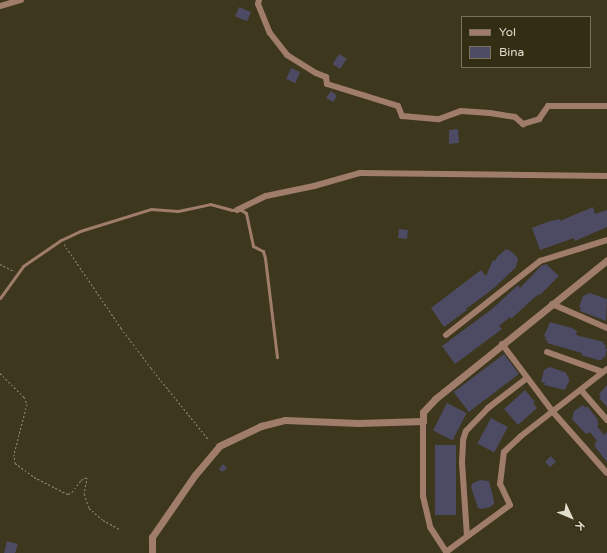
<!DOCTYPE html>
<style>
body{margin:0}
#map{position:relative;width:607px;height:553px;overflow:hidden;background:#3d371d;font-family:"Varela Round",sans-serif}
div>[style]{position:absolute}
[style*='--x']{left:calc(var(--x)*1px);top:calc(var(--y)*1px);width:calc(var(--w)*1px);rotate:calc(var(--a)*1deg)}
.building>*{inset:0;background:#4d4a63;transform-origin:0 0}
.path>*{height:1px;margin-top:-0.5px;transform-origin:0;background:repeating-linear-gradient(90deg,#8e8974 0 2px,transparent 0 4px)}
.service>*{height:3px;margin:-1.5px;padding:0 1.5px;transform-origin:1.5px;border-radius:1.5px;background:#a07c6b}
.minor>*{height:6px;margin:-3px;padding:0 3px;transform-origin:3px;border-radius:3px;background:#a07c6b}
.tertiary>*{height:7px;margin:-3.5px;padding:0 3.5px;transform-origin:3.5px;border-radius:3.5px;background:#a07c6b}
span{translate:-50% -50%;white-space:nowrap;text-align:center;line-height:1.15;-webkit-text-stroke:4px #332d13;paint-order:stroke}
.legend{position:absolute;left:461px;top:16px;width:130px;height:52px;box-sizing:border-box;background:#332d13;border:1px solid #78735d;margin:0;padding:5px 7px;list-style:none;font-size:12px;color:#e0ddcd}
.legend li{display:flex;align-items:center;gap:8px;height:20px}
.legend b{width:20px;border:1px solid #78735d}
.north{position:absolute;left:551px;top:497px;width:40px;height:40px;-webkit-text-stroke:3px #332d13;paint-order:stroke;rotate:134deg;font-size:11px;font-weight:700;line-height:16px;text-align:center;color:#e0ddcd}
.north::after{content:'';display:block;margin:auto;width:14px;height:18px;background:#e0ddcd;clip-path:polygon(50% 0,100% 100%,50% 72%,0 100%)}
</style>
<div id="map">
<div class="building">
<i style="left:239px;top:7px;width:13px;height:10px;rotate:23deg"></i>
<i style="left:339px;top:54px;width:9px;height:12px;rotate:32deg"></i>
<i style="left:291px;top:68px;width:10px;height:12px;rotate:24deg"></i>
<i style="clip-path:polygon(331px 91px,337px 96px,333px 102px,326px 98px)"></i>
<i style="clip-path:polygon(458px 129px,459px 143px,449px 144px,449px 130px)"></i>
<i style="clip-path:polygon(593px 207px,595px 214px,607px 210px,607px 227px,575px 241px,574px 238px,540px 250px,532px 228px,550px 221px,560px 219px,560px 221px)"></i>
<i style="left:399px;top:229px;width:9px;height:9px;rotate:6deg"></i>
<i style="clip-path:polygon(506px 249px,512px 252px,518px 258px,516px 267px,494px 288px,466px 309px,467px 310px,444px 327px,431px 308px,481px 270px,486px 276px,493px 260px,495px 261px,497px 257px)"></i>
<i style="clip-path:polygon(546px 264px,559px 276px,540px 295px,539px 294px,535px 297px,511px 319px,510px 317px,499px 326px,502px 329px,455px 364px,442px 346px,492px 309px,518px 285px,520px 288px,541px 266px)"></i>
<i style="clip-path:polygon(590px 293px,607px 299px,606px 321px,580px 311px,581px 308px,579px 307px,583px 296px)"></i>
<i style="clip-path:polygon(550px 322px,572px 328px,577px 331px,576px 335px,604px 342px,603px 344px,606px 345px,605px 348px,607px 349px,605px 358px,603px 357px,602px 360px,598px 360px,581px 355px,582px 353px,547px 343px,548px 341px,545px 340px,546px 337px,544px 336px)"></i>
<i style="left:504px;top:354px;width:25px;height:63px;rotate:53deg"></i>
<i style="clip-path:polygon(550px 367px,567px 373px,566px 375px,569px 376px,568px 379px,570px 379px,565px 390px,544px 385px,545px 383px,541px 382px,544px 370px)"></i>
<i style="clip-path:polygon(607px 385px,607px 407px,599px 398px,601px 397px,599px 394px)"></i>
<i style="clip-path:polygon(525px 390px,535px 402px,533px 403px,537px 408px,518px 425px,504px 409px)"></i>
<i style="left:447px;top:403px;width:22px;height:31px;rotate:27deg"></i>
<i style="clip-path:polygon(583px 405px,586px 408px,587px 406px,598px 420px,597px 422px,599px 424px,597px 426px,604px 435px,607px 432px,607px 462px,595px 447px,596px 446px,594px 444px,597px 441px,590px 432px,587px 434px,584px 432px,572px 419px,574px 411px)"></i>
<i style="left:491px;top:418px;width:19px;height:29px;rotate:28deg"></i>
<i style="left:435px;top:445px;width:21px;height:70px"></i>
<i style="clip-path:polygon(551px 456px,556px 462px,550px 467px,545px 462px)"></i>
<i style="clip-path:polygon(223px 464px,227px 468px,222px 472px,219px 469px)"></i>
<i style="clip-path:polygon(480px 480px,489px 481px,494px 501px,494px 504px,490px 507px,482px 509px,478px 508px,471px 487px,473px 483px)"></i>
<i style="clip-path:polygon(7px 541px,18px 544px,15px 553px,4px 553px)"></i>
</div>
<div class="path">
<i style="--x:64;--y:244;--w:102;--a:55.8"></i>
<i style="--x:121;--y:328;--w:50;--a:53.1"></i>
<i style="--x:151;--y:368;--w:91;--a:51.2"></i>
<i style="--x:0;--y:264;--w:16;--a:27"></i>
<i style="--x:0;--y:373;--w:34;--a:45"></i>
<i style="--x:24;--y:397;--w:8;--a:67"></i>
<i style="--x:27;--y:404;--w:52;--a:104.6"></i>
<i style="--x:14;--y:454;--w:9;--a:84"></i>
<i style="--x:15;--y:463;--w:24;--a:36"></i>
<i style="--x:34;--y:477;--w:38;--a:27"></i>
<i style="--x:68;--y:494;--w:4;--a:-27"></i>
<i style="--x:72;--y:492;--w:15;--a:-53"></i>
<i style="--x:81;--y:480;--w:7;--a:-27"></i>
<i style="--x:87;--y:477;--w:17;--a:100"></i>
<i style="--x:84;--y:494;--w:15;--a:70"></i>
<i style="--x:89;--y:508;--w:18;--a:41"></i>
<i style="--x:103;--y:520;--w:18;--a:29"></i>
</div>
<div class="service">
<i style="--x:0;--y:298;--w:39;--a:-54"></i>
<i style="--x:23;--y:266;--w:46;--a:-34.4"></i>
<i style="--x:61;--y:240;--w:21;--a:-25"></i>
<i style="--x:80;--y:231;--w:74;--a:-17.2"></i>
<i style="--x:151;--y:209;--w:27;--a:4"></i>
<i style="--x:178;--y:211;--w:33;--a:-12"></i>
<i style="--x:210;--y:204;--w:23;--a:15"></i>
<i style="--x:232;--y:210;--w:9;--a:0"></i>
<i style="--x:241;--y:210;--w:6;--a:31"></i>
<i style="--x:246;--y:213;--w:34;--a:78"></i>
<i style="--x:253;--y:246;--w:11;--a:27"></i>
<i style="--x:263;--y:251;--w:7;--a:74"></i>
<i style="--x:265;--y:258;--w:100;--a:83.1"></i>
</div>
<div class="minor">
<i style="--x:259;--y:0;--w:4;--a:104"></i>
<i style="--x:258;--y:4;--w:31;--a:68"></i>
<i style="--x:270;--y:33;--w:28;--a:52"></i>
<i style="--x:287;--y:55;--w:34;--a:32"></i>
<i style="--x:316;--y:73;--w:11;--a:22"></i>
<i style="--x:326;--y:77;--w:7;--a:82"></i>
<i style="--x:327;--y:84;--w:74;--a:17.2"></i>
<i style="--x:398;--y:106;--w:11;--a:68"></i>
<i style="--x:402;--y:116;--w:37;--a:5"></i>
<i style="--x:439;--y:119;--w:23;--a:-20"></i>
<i style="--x:461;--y:111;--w:29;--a:4"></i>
<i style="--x:490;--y:113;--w:25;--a:9"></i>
<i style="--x:515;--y:117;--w:11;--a:41"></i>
<i style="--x:523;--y:124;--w:17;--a:-17"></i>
<i style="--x:539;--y:119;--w:16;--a:-55"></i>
<i style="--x:548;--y:106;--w:59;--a:0"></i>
<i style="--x:0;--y:6;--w:22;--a:-16"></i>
<i style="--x:237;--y:210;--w:32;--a:-26"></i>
<i style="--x:266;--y:196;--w:49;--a:-11.8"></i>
<i style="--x:314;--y:186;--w:48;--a:-15.8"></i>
<i style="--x:360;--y:173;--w:247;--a:0.7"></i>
<i style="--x:552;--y:304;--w:60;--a:23.6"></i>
<i style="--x:446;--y:335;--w:120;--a:-38.2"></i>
<i style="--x:540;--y:261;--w:70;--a:-17.4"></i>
<i style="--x:502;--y:344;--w:85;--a:53.1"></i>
<i style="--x:553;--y:412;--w:81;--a:48.5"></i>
<i style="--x:547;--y:352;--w:59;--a:19.7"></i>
<i style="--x:581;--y:390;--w:40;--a:49"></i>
<i style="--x:423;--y:421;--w:75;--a:90"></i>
<i style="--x:423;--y:496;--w:32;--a:77"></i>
<i style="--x:430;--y:527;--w:30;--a:57"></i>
<i style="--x:446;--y:552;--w:79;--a:-36.3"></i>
<i style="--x:510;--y:505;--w:23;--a:-115"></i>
<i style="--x:500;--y:484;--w:32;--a:-83"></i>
<i style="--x:504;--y:452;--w:23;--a:-43"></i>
<i style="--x:521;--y:436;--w:109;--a:-37.9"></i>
<i style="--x:467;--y:536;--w:74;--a:-93.9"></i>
<i style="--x:462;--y:462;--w:22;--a:-87"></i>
<i style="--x:463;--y:440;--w:9;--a:-72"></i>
<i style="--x:466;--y:431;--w:32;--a:-46"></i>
<i style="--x:488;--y:408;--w:49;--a:-37.6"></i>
</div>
<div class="tertiary">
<i style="--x:152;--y:553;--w:16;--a:-90"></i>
<i style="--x:152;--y:537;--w:75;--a:-55.3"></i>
<i style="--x:195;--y:475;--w:38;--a:-50"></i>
<i style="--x:219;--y:446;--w:47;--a:-25.5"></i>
<i style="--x:261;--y:426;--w:25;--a:-14"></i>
<i style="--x:285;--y:420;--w:73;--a:2.4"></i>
<i style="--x:358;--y:423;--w:65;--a:-1.8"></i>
<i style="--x:423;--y:421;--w:9;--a:-90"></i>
<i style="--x:423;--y:412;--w:18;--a:-47"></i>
<i style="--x:435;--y:399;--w:221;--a:-38.9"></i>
</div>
<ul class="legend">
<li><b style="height:5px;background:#a07c6b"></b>Yol</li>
<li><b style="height:11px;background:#4d4a63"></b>Bina</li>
</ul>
<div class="north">K</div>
</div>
